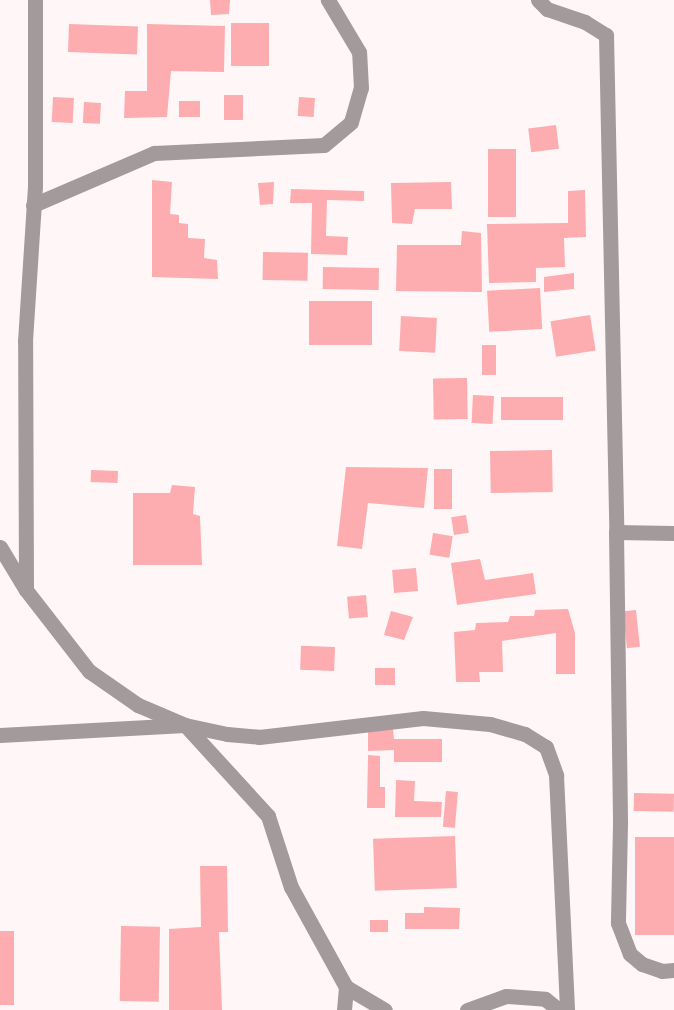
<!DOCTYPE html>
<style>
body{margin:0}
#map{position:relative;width:674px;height:1010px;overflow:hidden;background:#fff7f7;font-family:Karla,sans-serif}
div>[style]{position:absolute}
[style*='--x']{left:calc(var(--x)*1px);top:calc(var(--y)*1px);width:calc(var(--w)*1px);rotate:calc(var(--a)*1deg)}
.building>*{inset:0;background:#fdacaf;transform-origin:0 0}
.minor>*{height:15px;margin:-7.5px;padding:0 7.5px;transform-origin:7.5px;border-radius:7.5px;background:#a39b9b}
span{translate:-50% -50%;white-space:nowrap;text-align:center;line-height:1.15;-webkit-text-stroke:5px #fff;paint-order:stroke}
</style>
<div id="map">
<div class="building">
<i style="clip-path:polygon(210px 0,230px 0,229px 14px,211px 15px)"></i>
<i style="left:231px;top:23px;width:38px;height:43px"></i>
<i style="left:69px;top:24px;width:69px;height:28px;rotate:2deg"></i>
<i style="clip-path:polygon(147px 24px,225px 26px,224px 72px,171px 71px,167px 117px,124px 118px,125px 91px,147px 91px)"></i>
<i style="left:224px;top:95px;width:19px;height:25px"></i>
<i style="left:53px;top:97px;width:21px;height:25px;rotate:3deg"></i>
<i style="left:299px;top:97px;width:16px;height:19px;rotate:4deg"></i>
<i style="left:179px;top:101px;width:21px;height:16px"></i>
<i style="left:84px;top:102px;width:17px;height:21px;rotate:3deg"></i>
<i style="left:556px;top:125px;width:24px;height:28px;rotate:83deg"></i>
<i style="left:488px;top:149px;width:28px;height:68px"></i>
<i style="clip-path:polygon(152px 180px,172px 182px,170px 214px,179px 215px,179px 223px,188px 224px,188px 238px,205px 239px,204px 258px,217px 260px,218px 279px,152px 277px)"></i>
<i style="clip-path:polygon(274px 182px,273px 204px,260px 205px,258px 183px)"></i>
<i style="clip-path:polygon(451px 182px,452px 209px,415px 209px,412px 224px,392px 223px,391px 183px)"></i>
<i style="clip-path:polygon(291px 189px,364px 191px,364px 201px,327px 200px,326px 236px,348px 237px,347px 255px,311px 254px,312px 203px,290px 203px)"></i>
<i style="clip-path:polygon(585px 190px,586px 237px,564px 238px,565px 267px,536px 268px,536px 282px,489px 283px,487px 224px,568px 223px,568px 191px)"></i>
<i style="clip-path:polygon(462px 231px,481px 233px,482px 292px,396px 291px,397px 245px,461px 245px)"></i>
<i style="left:263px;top:252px;width:45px;height:28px;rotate:1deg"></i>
<i style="left:323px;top:267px;width:56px;height:22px;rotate:1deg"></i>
<i style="clip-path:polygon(574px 273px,574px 289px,544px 292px,544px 277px)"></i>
<i style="left:540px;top:288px;width:41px;height:53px;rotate:87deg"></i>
<i style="left:309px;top:301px;width:63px;height:44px"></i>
<i style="left:590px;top:315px;width:36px;height:40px;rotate:81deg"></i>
<i style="left:401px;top:316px;width:36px;height:35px;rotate:3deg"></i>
<i style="left:482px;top:345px;width:14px;height:30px"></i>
<i style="left:467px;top:378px;width:41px;height:34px;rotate:89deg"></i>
<i style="left:473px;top:395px;width:21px;height:28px;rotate:3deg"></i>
<i style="left:563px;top:397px;width:23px;height:62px;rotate:90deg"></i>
<i style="left:552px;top:450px;width:42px;height:62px;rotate:89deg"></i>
<i style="clip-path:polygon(346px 467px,428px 468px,424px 508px,368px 503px,362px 549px,337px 546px)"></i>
<i style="left:452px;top:469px;width:40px;height:18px;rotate:90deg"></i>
<i style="left:91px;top:470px;width:27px;height:12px;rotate:2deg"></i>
<i style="clip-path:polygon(172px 485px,195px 487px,193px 514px,200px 516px,202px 565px,133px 565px,133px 493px,170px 493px)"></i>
<i style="left:466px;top:515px;width:18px;height:15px;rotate:81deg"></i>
<i style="left:433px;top:533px;width:20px;height:22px;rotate:9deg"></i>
<i style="clip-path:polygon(480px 559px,485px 580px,533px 573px,536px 594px,457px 605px,451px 563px)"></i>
<i style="left:416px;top:568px;width:23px;height:24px;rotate:85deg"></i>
<i style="left:366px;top:595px;width:22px;height:19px;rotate:85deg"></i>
<i style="clip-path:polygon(568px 609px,575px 633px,575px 674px,556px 674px,556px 633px,502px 641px,503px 672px,479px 672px,480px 682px,456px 682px,454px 632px,475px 630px,476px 623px,508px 622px,510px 616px,534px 616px,535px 610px)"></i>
<i style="left:636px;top:610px;width:37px;height:13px;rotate:84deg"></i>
<i style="clip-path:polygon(391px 611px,413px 617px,404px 640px,384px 635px)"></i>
<i style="left:335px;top:647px;width:24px;height:34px;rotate:92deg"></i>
<i style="left:375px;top:668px;width:20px;height:17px"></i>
<i style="clip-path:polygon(393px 729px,394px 739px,442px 739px,442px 762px,394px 762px,394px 750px,368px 751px,368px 730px)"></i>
<i style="clip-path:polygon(368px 755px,380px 756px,380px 787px,385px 787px,385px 808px,367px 808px)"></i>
<i style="clip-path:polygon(396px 780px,415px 781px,414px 801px,442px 802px,441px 817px,395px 817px)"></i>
<i style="left:446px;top:791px;width:12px;height:36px;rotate:5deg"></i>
<i style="left:634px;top:793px;width:40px;height:18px;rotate:1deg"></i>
<i style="left:455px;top:836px;width:52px;height:82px;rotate:88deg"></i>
<i style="left:635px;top:837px;width:39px;height:98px"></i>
<i style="clip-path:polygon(200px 866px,227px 866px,228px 932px,219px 932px,222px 1010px,169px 1010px,169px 929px,201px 927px)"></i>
<i style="clip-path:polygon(424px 907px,460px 908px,459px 929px,405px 929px,405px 913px,424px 913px)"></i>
<i style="left:370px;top:920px;width:18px;height:12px"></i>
<i style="left:121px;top:926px;width:39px;height:75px;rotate:1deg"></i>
<i style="left:0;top:931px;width:14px;height:74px"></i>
</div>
<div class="minor">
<i style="--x:538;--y:0;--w:13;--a:45"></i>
<i style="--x:547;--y:9;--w:40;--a:18.9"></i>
<i style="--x:585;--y:22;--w:25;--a:32"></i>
<i style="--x:606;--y:35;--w:497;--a:88.8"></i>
<i style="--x:616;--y:532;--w:292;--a:89.2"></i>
<i style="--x:620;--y:824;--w:99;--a:91.2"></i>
<i style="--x:618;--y:923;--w:33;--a:69"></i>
<i style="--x:630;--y:954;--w:16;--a:40"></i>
<i style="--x:642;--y:964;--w:21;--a:19"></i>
<i style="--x:662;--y:971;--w:12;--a:-5"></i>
<i style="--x:33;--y:205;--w:132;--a:-23.3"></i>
<i style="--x:154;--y:153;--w:170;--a:-2.7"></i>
<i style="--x:324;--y:145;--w:35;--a:-40"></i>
<i style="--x:351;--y:122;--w:35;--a:-74"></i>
<i style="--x:361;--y:88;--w:36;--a:-93"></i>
<i style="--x:359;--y:52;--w:61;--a:-120.8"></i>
<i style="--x:616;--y:532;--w:58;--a:1"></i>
<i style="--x:0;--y:547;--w:50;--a:58.8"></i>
<i style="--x:26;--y:590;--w:103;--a:52.1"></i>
<i style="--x:89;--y:671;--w:60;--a:34.8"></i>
<i style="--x:138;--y:705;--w:51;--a:23.1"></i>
<i style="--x:185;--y:725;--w:43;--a:12.1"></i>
<i style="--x:227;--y:734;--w:32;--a:5"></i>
<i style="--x:259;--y:737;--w:165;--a:-6.6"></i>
<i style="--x:423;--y:718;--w:67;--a:5.1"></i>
<i style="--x:490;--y:724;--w:36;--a:16"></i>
<i style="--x:525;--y:734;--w:25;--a:32"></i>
<i style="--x:546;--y:747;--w:30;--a:70"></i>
<i style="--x:556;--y:775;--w:235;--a:87.3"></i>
<i style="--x:26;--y:590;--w:249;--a:-90.2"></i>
<i style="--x:25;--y:341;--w:155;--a:-86.3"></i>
<i style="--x:35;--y:186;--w:186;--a:-90"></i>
<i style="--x:0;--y:735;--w:185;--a:-3.1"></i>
<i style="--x:185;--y:725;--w:123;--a:47.6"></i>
<i style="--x:268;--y:816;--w:75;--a:72.1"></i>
<i style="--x:291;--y:887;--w:114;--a:61.2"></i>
<i style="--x:346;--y:987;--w:45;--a:30.5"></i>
<i style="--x:344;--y:1010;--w:23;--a:-85"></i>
<i style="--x:467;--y:1010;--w:41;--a:-19.7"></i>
<i style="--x:506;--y:996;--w:39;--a:4"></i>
<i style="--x:545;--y:999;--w:18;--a:38"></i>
</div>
</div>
